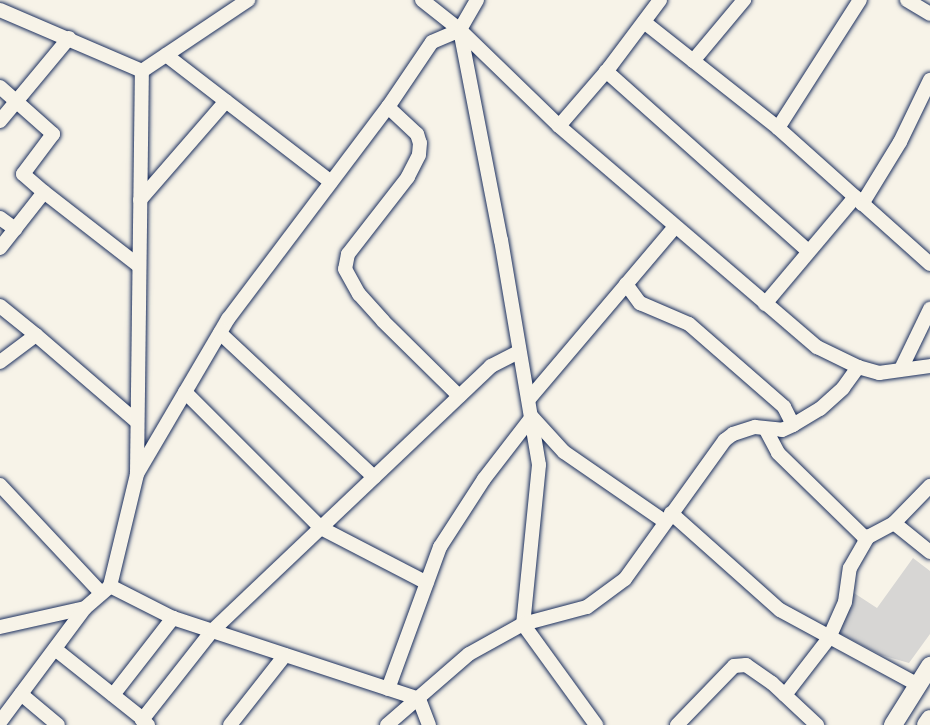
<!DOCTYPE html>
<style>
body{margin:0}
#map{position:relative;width:930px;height:725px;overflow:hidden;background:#f7f3e8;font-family:"Shantell Sans",sans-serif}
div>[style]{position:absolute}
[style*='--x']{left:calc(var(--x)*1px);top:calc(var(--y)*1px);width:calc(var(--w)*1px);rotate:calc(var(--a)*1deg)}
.green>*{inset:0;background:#d7d6d4}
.roads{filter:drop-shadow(0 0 2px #1b2f5e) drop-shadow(0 0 2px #1b2f5e)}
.street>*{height:14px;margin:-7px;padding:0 7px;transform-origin:7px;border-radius:7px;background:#f7f3e8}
.secondary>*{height:18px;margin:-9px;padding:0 9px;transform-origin:9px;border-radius:9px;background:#f7f3e8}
span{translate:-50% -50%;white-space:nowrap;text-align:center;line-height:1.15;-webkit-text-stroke:4.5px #f7f3e8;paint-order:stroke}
</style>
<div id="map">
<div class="green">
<i style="clip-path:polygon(913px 558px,930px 571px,930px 634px,909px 663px,881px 655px,837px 632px,854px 593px,877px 608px)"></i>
</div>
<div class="roads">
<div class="street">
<i style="--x:422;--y:0;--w:48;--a:38.3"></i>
<i style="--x:477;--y:0;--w:34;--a:120"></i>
<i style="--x:460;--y:30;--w:214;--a:79"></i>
<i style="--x:501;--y:240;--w:228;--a:80.4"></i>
<i style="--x:539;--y:465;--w:160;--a:95.7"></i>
<i style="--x:523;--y:624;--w:125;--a:54.1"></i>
<i style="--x:907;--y:0;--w:27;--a:31"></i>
<i style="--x:0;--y:10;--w:155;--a:23.2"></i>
<i style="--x:644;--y:22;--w:171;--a:38.3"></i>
<i style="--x:778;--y:128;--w:152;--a:-57.4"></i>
<i style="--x:166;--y:55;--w:208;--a:37.6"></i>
<i style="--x:693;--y:61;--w:80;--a:-50.1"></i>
<i style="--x:606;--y:71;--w:271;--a:41.7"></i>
<i style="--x:0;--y:87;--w:71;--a:41.6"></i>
<i style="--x:53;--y:134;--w:50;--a:126.9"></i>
<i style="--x:23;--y:174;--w:28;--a:41"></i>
<i style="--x:388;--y:107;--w:40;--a:43"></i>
<i style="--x:417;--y:134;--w:9;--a:72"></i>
<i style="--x:420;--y:143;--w:12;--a:95"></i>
<i style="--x:419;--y:155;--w:25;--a:117"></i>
<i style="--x:408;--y:177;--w:98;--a:127.9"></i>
<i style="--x:348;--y:254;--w:15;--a:101"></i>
<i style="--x:345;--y:269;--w:29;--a:61"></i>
<i style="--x:359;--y:294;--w:36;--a:48"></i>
<i style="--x:383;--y:321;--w:107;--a:44.6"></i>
<i style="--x:0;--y:121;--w:108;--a:-50.3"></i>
<i style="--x:559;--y:126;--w:77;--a:-49.2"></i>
<i style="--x:609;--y:68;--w:85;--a:-53.1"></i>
<i style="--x:778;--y:128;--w:204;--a:41.8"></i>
<i style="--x:140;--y:200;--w:131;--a:-49"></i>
<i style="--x:862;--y:204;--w:73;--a:-58.5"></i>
<i style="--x:900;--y:142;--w:69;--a:-64.2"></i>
<i style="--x:0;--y:218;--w:19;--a:36"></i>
<i style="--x:0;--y:248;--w:71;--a:-51.8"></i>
<i style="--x:44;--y:192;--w:120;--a:37.9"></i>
<i style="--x:626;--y:284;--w:24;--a:54"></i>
<i style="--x:640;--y:303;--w:53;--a:23.2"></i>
<i style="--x:689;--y:324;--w:126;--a:41.1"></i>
<i style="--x:784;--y:407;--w:20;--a:63"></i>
<i style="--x:765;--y:304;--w:140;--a:-49.9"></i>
<i style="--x:0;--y:306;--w:46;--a:38.9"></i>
<i style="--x:220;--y:333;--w:211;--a:43.1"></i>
<i style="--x:0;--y:362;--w:45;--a:-36.9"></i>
<i style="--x:36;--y:335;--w:133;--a:40.7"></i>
<i style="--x:901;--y:369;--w:67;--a:-64.2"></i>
<i style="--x:185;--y:392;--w:192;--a:45"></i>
<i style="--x:321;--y:528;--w:119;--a:27.4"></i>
<i style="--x:529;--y:399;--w:226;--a:-49.7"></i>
<i style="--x:766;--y:430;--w:26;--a:62"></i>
<i style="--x:778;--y:453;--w:119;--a:44.3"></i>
<i style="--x:863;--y:536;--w:5;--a:11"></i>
<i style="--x:868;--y:537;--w:30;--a:-28"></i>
<i style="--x:894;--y:523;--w:52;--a:-45.8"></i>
<i style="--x:137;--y:472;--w:401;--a:-89.3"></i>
<i style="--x:142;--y:71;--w:128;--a:-33.8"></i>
<i style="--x:0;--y:485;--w:148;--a:46.9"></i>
<i style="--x:671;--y:513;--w:146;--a:41.7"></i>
<i style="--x:780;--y:610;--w:157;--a:28.5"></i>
<i style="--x:894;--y:523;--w:46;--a:38.9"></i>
<i style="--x:110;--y:586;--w:115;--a:-76.4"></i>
<i style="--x:137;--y:474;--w:180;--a:-59.6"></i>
<i style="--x:228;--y:319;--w:266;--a:-53"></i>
<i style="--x:388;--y:107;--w:78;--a:-55.9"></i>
<i style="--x:432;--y:42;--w:30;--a:-23"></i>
<i style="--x:460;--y:30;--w:138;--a:44.1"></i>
<i style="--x:559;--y:126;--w:340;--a:40.6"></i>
<i style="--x:817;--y:347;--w:46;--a:26"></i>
<i style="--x:858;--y:367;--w:22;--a:16"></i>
<i style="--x:879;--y:373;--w:51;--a:-7.8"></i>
<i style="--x:0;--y:627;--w:87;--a:-12.6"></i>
<i style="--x:85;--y:608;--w:33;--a:-41"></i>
<i style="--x:110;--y:586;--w:71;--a:26.9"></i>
<i style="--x:173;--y:618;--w:259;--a:18.2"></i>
<i style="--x:419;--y:699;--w:28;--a:69"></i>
<i style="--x:55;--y:649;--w:112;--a:38.5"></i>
<i style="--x:388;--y:689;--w:151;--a:-69.9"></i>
<i style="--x:440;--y:547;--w:81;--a:-57.1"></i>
<i style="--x:484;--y:479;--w:78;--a:-52.3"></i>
<i style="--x:532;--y:417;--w:47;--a:47.6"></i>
<i style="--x:564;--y:452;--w:121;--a:34.6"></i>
<i style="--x:21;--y:694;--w:48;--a:40"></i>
<i style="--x:113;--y:695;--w:98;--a:-52.1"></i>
<i style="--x:785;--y:695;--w:72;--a:-52.3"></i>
<i style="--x:829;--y:638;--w:39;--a:-66"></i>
<i style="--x:845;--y:602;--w:34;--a:-82"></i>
<i style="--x:850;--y:568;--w:36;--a:-60"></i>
<i style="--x:0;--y:722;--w:142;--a:-53.3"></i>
<i style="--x:148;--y:725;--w:8;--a:-140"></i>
<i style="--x:142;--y:720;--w:113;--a:-51.8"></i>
<i style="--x:212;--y:631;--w:385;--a:-43.5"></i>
<i style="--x:491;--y:366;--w:31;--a:-27"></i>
<i style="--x:230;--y:725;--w:89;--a:-51.8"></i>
<i style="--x:387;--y:725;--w:108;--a:-40.9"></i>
<i style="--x:469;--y:654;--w:62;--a:-29.1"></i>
<i style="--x:523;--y:624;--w:66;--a:-14.9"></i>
<i style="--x:587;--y:607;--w:47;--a:-36.4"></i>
<i style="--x:625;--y:579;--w:171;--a:-54.3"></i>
<i style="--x:725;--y:440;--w:10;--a:-37"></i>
<i style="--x:733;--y:434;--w:23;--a:-18"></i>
<i style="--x:755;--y:427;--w:27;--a:6"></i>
<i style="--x:782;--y:430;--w:12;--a:-24"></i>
<i style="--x:793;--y:425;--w:31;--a:-31"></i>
<i style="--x:820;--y:409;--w:31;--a:-42"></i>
<i style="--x:843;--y:388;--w:26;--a:-54"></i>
<i style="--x:677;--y:725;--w:82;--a:-46"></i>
<i style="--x:734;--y:666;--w:12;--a:-5"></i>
<i style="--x:746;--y:665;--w:32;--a:35"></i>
<i style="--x:772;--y:683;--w:62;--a:43"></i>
</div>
<div class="secondary">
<i style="--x:893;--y:725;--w:70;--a:-57.9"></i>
<i style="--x:926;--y:725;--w:7;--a:-56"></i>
</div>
</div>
</div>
